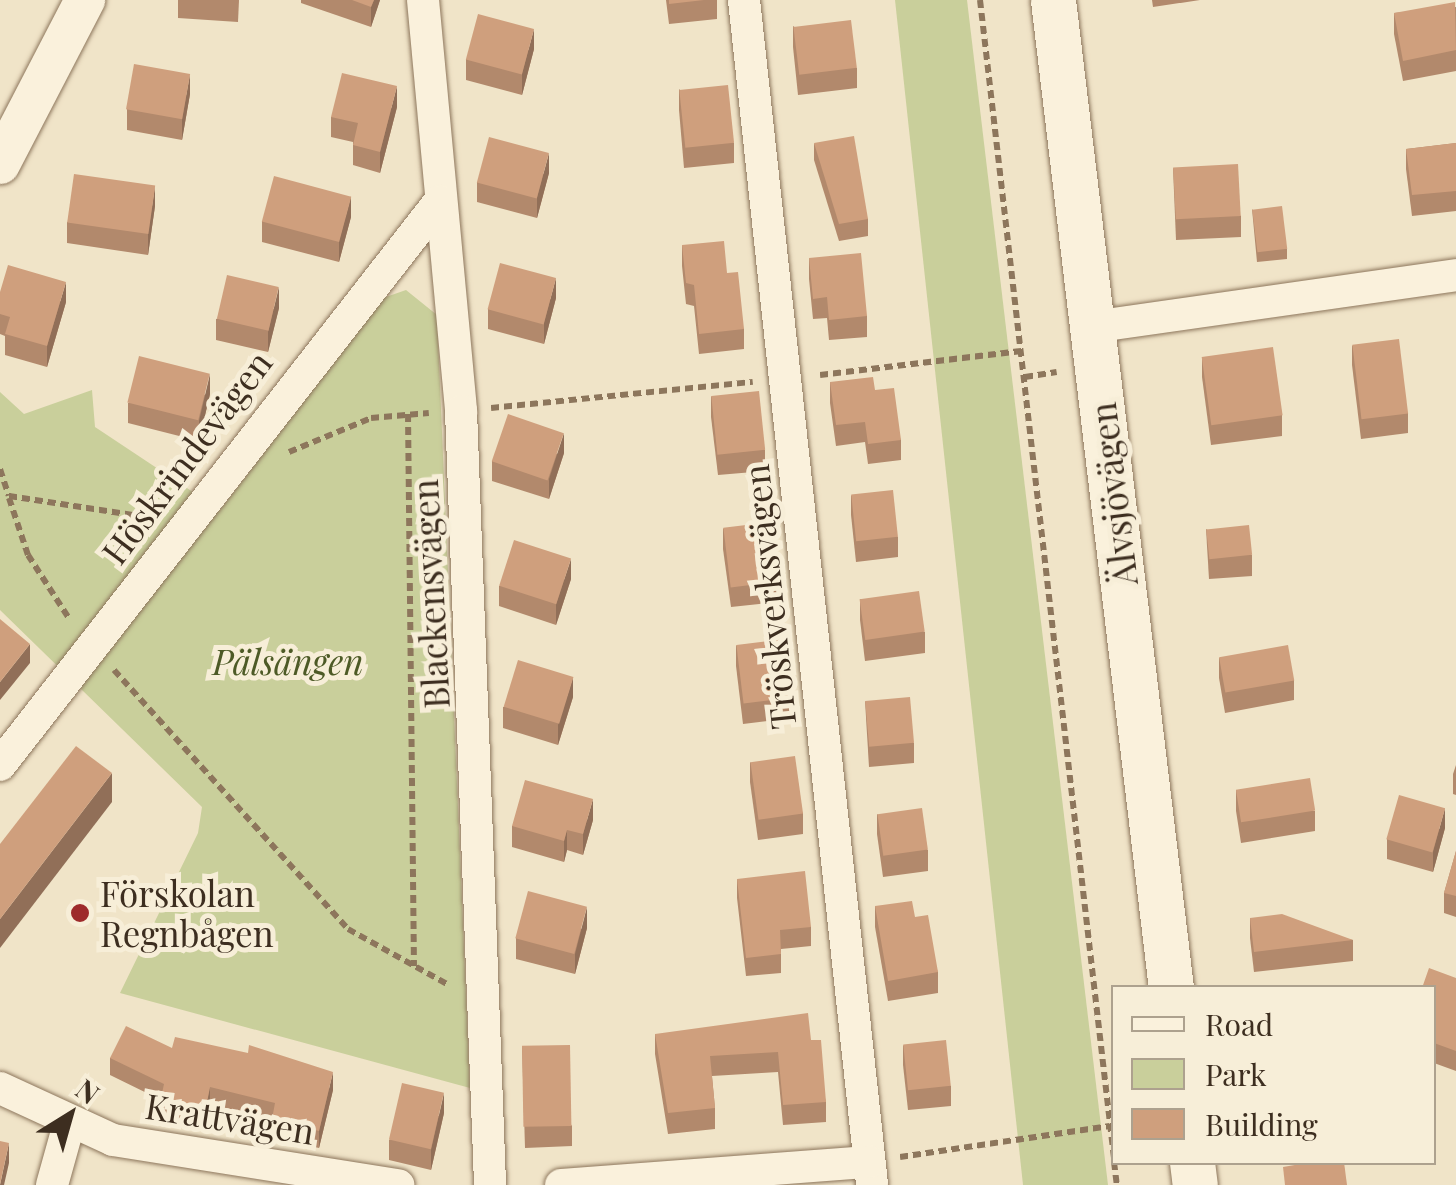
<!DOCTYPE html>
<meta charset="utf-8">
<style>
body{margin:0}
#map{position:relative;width:1456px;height:1185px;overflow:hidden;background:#f0e4c8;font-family:"Playfair Display",serif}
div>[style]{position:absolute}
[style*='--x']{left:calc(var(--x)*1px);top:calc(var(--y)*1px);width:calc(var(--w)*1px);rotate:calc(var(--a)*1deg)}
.green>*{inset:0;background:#c9cf9b}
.path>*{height:6px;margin-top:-3px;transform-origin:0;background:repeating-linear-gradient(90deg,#8d765c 0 8px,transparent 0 13px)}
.roads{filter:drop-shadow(0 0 2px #8d765c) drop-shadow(0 0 2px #8d765c)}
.minor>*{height:32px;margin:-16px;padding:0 16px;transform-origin:16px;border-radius:16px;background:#faf1dc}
.tertiary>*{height:40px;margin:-20px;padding:0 20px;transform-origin:20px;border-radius:20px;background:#faf1dc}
.secondary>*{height:45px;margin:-22.5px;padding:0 22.5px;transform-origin:22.5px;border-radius:22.5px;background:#faf1dc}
.wall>*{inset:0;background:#b2896c}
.shaded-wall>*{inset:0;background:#916f58}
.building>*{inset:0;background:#cf9f7d;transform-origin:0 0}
.dots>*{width:28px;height:28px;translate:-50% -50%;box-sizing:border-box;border:5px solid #f7eed8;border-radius:50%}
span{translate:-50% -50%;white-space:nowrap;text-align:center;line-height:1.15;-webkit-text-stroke:10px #f7eed8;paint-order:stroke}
.street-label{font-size:35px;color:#3d2e20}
.park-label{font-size:35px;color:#4d5a26;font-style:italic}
.poi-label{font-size:35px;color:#3d2e20}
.left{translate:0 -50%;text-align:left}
.legend{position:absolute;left:1111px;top:985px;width:325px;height:180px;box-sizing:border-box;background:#f7eed8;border:2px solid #ada18e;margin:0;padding:12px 18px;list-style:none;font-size:30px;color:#3d2e20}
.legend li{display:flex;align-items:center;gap:20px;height:50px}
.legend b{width:50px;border:2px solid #ada18e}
.north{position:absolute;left:20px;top:1065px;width:100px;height:100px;-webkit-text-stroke:8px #f7eed8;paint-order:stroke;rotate:37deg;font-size:28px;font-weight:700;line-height:40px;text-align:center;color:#3d2e20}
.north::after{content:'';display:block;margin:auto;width:35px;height:45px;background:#3d2e20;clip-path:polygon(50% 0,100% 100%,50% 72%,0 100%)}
</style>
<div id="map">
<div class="green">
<i style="clip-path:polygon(895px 0,967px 0,1108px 1185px,1023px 1185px)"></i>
<i style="clip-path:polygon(406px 290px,437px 315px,470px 1088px,120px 993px,198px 833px,202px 807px,0 610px,0 392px,24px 414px,92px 390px,95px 427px,220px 510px,383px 298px)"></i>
</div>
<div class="path">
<i style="--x:980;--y:0;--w:1167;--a:83.4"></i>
<i style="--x:820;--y:375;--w:203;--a:-6.8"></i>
<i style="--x:1025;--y:377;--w:32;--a:-9"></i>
<i style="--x:491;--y:408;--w:263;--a:-5.7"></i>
<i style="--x:408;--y:414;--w:552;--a:89.38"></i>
<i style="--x:289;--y:452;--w:89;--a:-22.5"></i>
<i style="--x:371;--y:418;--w:58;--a:-4.9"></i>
<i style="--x:0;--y:469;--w:28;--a:72"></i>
<i style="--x:9;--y:496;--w:145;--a:8.7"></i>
<i style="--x:9;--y:498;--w:60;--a:71.6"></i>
<i style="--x:28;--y:555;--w:77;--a:57.1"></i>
<i style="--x:114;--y:670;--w:349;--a:47.9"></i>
<i style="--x:348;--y:929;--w:113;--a:29.1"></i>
<i style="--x:900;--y:1157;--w:212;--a:-8.4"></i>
<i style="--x:1114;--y:1162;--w:23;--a:83"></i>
</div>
<div class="roads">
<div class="minor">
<i style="--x:423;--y:0;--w:413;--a:84.7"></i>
<i style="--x:461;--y:411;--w:775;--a:87.85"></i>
<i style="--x:744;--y:0;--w:1192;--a:83.83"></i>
<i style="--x:1092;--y:327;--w:368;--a:-8.1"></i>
<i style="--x:0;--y:765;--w:715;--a:-52.04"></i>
<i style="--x:0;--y:1088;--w:124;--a:24.7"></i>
<i style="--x:113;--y:1140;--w:289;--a:9"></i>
<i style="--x:52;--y:1185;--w:63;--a:-74.4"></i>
<i style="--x:561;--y:1185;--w:309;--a:-4.3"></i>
</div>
<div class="tertiary">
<i style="--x:0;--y:164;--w:185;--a:-62.6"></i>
</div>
<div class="secondary">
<i style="--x:1053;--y:0;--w:995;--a:83.19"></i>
<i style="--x:1192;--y:1162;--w:23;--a:83"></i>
</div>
</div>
<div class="wall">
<i style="clip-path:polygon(178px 0,239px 0,238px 22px,178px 18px)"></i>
<i style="clip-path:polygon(301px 0,380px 0,371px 27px,301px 3px)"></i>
<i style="clip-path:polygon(666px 0,717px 0,717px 19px,669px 24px)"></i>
<i style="clip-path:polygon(1152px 0,1200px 0,1153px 7px)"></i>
<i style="clip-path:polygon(1456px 7px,1456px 71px,1403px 81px,1394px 34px,1394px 13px)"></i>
<i style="clip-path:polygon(793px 26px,857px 68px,857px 88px,798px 95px,793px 47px)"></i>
<i style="clip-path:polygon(534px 49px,522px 95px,466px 80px,466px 59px)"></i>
<i style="clip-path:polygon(679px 89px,734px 143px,734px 163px,684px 168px,679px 110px)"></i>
<i style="clip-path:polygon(190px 94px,182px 140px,127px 130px,127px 109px)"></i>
<i style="clip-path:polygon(397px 107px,380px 173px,353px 165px,353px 142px,331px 137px,331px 117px)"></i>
<i style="clip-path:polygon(814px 143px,868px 219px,868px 236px,839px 241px,814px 160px)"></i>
<i style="clip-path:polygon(1456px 143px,1456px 211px,1412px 216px,1406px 169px,1406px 149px)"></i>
<i style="clip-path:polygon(1173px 168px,1241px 216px,1241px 237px,1176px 240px)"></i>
<i style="clip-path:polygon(549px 173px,537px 218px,477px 202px,477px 182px)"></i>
<i style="clip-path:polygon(155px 206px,148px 255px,67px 243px,67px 222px)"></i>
<i style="clip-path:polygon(1252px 209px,1287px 249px,1287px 259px,1257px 262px)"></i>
<i style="clip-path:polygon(351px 217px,339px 262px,262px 242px,262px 221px)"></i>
<i style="clip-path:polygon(682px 245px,744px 329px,744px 349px,699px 354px,694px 306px,686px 304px,682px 266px)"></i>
<i style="clip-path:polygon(809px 258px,867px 316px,867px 337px,829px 340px,827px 318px,813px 319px,809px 279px)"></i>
<i style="clip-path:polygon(0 292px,66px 302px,47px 367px,5px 355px,5px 336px,0 334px)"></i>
<i style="clip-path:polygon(556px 298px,544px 344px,488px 329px,488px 309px)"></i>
<i style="clip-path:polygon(279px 308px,268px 352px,216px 340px,216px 319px)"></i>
<i style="clip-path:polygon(1352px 345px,1408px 413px,1408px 433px,1361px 439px,1352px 365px)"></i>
<i style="clip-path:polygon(1202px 357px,1282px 415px,1282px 436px,1211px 445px,1202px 377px)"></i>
<i style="clip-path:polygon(830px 382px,875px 390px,901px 440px,901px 460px,868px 464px,865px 442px,836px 446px,830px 403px)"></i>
<i style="clip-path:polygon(210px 394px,199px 441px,128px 423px,128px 403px)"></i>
<i style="clip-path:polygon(711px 396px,765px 450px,765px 471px,718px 475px,711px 417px)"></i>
<i style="clip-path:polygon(564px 453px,549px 499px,492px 481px,492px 461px)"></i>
<i style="clip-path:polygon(851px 495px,898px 537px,898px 557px,856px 562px,851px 515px)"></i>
<i style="clip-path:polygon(723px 528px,778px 582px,778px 602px,731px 607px,723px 549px)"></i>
<i style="clip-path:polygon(1206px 529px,1252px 555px,1252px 576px,1209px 579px)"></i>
<i style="clip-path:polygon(571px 579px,556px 625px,499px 606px,499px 586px)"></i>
<i style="clip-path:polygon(860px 599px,925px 632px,925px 653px,865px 661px,860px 620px)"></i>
<i style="clip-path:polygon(736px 645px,792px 698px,792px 718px,743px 724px,736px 666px)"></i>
<i style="clip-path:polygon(1219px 658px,1294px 680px,1294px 700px,1225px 713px,1219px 678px)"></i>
<i style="clip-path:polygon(573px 697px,558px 745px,503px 728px,503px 707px)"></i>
<i style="clip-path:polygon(865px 701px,914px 743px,914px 763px,869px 767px)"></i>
<i style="clip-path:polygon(750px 762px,803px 813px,803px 834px,758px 840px,750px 782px)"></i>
<i style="clip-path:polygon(1456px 765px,1456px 795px,1453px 794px,1453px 774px)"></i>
<i style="clip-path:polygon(1236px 790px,1315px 811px,1315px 831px,1241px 843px,1236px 811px)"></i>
<i style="clip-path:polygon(877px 814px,928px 850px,928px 871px,883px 877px,877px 834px)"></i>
<i style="clip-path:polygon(593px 820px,583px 855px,567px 850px,564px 862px,512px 847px,512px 826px)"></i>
<i style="clip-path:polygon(1445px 828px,1433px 872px,1387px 859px,1387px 839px)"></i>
<i style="clip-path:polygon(1456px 851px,1456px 917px,1444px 913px,1444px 893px)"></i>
<i style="clip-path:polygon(737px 879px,811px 927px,811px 946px,781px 949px,781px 973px,746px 976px,737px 898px)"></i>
<i style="clip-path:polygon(875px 906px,915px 917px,938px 972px,938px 993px,888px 1001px,875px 927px)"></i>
<i style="clip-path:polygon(1250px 918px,1353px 940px,1353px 961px,1254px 972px,1250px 938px)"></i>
<i style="clip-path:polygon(587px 928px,575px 974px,516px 959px,516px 938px)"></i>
<i style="clip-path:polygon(1456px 978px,1456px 1071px,1434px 1063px,1434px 988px)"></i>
<i style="clip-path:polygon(655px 1034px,811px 1040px,826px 1102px,826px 1122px,783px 1125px,778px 1072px,712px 1076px,715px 1108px,715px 1129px,668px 1134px,655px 1054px)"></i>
<i style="clip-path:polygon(903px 1045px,951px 1086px,951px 1106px,908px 1110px,903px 1065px)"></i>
<i style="clip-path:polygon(522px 1046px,572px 1126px,572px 1146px,525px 1148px)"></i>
<i style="clip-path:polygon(172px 1048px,333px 1090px,319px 1148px,272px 1137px,272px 1120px,210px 1104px,206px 1125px,161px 1115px,161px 1100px,110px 1075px,110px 1058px)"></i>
<i style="clip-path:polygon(444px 1113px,431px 1170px,389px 1160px,389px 1140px)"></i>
</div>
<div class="shaded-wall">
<i style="clip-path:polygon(374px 0,380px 0,371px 27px,371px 7px)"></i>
<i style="clip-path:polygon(534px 29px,534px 49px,522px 95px,522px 74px)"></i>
<i style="clip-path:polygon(190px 74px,190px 94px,182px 140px,182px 119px)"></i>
<i style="clip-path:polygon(397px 86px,397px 107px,380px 173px,380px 152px)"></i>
<i style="clip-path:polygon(549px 153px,549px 173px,537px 218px,537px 198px)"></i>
<i style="clip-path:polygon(155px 186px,155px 206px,148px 255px,148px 234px)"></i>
<i style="clip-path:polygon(351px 196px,351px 217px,339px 262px,339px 241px)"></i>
<i style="clip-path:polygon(556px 278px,556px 298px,544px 344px,544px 323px)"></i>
<i style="clip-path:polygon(66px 282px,66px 302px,47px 367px,47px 346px)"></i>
<i style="clip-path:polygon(279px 287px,279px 308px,268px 352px,268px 332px)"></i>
<i style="clip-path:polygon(210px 374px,210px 394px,199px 441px,199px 421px)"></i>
<i style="clip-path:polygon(564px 433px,564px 453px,549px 499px,549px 479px)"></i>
<i style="clip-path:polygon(571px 559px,571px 579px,556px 625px,556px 604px)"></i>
<i style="clip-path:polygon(30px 644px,30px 663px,0 700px,0 682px)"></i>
<i style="clip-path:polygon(573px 677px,573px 697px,558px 745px,558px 725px)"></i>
<i style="clip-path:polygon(112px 773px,112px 802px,0 948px,0 919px)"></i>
<i style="clip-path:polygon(593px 799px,593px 820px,583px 855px,583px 834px)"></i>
<i style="clip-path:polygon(1445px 808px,1445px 828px,1433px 872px,1433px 852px)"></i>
<i style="clip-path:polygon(567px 830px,567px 850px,564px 862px,564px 841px)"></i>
<i style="clip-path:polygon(587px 907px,587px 928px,575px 974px,575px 954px)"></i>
<i style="clip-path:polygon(333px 1072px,333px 1090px,319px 1148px,319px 1131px)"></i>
<i style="clip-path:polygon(210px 1087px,210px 1104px,206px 1125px,206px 1107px)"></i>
<i style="clip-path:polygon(444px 1093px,444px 1113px,431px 1170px,431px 1150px)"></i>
<i style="clip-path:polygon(9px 1143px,9px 1163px,4px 1185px,0 1185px)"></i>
</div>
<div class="building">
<i style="clip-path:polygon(352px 0,374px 0,371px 7px)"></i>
<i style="clip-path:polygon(669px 0,704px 0,669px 4px)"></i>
<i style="clip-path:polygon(1455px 2px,1456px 50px,1403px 61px,1394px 13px)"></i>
<i style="left:478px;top:14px;width:58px;height:47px;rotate:15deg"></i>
<i style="left:851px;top:20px;width:48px;height:58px;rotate:83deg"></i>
<i style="left:134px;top:64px;width:57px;height:46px;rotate:10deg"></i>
<i style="clip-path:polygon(342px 73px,397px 86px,380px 152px,353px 145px,358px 123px,331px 117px)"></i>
<i style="left:728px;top:85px;width:58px;height:49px;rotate:84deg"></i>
<i style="clip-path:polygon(854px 136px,868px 219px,839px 224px,814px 143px)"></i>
<i style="left:489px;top:137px;width:62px;height:47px;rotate:15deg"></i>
<i style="clip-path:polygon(1456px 143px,1456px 191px,1412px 195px,1406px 149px)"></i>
<i style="left:1238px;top:164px;width:52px;height:65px;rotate:87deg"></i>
<i style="left:74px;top:174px;width:82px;height:49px;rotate:8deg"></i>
<i style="left:274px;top:176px;width:80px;height:47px;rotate:15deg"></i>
<i style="left:1282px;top:206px;width:43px;height:30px;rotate:83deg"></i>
<i style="clip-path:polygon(724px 241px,727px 273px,738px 272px,744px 329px,699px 334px,694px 285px,686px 283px,682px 245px)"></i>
<i style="clip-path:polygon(861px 253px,867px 316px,829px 320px,827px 297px,813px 299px,809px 258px)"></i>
<i style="left:500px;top:263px;width:58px;height:48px;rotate:15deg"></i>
<i style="clip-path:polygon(8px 265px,66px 282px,47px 346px,5px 334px,10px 317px,0 314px,0 292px)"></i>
<i style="left:227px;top:275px;width:53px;height:45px;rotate:13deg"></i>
<i style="left:1399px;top:339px;width:75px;height:47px;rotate:83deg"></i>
<i style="left:1273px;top:347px;width:69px;height:72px;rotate:82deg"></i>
<i style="left:139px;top:356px;width:73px;height:48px;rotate:14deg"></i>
<i style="clip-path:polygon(873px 377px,875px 390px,894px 388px,901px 440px,868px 444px,865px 422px,836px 425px,830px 382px)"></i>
<i style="left:759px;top:391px;width:59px;height:48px;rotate:84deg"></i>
<i style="left:508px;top:414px;width:59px;height:50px;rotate:19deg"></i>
<i style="left:893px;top:490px;width:47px;height:42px;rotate:84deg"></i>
<i style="left:771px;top:522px;width:60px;height:48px;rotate:83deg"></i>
<i style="left:1249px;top:525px;width:30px;height:43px;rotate:84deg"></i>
<i style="left:514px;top:540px;width:60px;height:48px;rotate:18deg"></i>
<i style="left:919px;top:591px;width:41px;height:60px;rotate:82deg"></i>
<i style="clip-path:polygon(0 619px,30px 644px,0 682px)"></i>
<i style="left:785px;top:639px;width:59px;height:49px;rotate:83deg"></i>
<i style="left:1288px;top:645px;width:36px;height:70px;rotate:80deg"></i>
<i style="left:518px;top:660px;width:58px;height:49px;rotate:17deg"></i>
<i style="left:910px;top:697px;width:46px;height:45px;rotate:85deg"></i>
<i style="clip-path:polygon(76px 746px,112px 773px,0 919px,0 844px)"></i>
<i style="left:795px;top:756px;width:58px;height:45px;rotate:82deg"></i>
<i style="left:1310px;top:778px;width:33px;height:75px;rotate:81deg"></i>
<i style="clip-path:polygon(525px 780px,593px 799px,583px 834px,567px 830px,564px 841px,512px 826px)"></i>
<i style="left:1399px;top:795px;width:48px;height:46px;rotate:16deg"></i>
<i style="left:922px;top:808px;width:42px;height:45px;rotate:82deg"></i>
<i style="clip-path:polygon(1456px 851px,1456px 896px,1444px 893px)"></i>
<i style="clip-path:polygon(805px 871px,811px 927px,780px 930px,781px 954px,746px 958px,737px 879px)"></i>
<i style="left:528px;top:891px;width:61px;height:49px;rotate:15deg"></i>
<i style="clip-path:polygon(912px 901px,915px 917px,928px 915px,938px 972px,888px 981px,875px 906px)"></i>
<i style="clip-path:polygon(1282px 914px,1353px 940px,1254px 952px,1250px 918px)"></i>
<i style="clip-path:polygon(1429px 968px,1456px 978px,1456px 1051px,1434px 1043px,1434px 988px,1422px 988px)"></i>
<i style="clip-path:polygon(808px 1013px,811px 1040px,821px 1040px,826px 1102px,783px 1105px,778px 1052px,710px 1056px,715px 1108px,668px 1113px,655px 1034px)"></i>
<i style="clip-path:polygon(126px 1026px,172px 1048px,175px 1037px,248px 1053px,249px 1045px,333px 1072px,319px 1131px,272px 1119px,275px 1103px,210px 1087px,206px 1107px,161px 1098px,164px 1084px,110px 1058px)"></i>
<i style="left:946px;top:1040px;width:46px;height:43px;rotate:84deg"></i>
<i style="left:570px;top:1045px;width:81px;height:48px;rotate:89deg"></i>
<i style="left:402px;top:1083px;width:43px;height:58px;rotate:13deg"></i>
<i style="clip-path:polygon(0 1141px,9px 1143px,0 1184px)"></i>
<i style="clip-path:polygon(1312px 1162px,1344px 1162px,1347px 1185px,1285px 1185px,1283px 1167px)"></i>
</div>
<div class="dots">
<i style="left:80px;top:913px;background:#9e2a2b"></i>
</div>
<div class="street-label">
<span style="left:186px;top:457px;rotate:-53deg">Höskrindevägen</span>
<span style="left:1113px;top:494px;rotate:-97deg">Älvsjövägen</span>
<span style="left:430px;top:594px;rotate:-93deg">Blackensvägen</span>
<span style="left:769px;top:597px;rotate:-96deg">Tröskverksvägen</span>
<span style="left:230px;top:1118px;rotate:9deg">Krattvägen</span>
</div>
<div class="park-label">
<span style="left:288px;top:661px">Pälsängen</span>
</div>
<div class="poi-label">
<span class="left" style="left:100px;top:913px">Förskolan<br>Regnbågen</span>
</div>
<ul class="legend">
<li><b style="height:12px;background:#faf1dc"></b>Road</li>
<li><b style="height:28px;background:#c9cf9b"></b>Park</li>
<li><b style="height:28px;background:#cf9f7d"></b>Building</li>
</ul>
<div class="north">N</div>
</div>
